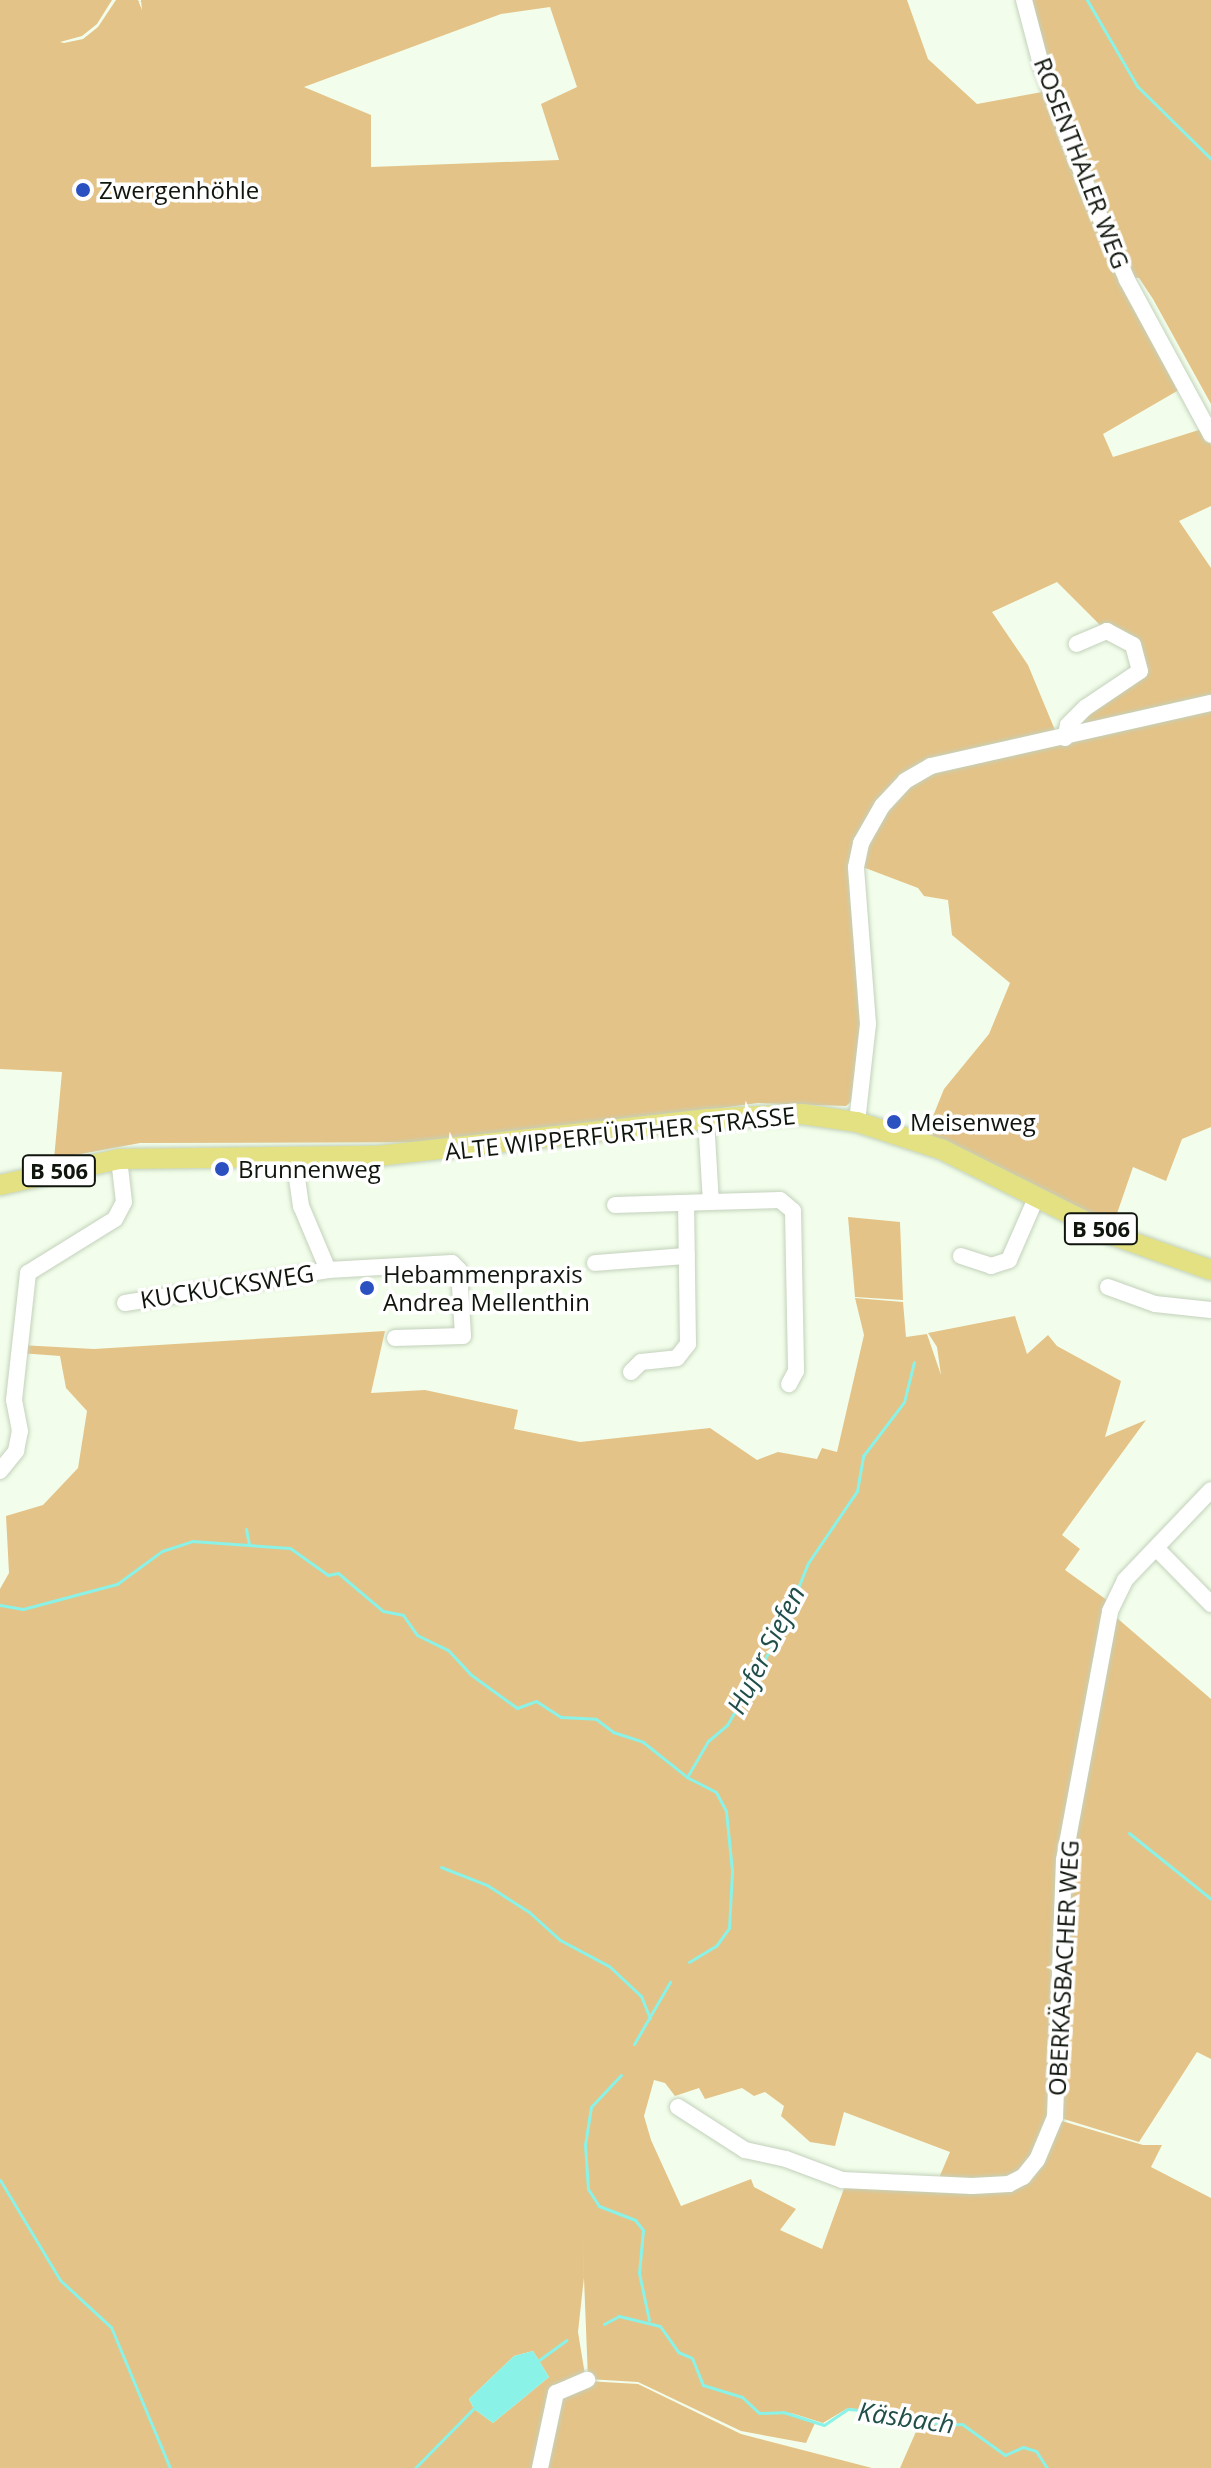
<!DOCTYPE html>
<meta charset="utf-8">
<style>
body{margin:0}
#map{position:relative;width:1211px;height:2468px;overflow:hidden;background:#f2feeb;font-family:"Open Sans",sans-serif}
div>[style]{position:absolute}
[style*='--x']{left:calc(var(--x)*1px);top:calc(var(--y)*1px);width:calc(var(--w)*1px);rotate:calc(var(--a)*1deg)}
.green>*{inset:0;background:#e4c388}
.water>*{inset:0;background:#8af2e7}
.stream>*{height:3px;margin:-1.5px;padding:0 1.5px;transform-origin:1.5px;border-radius:1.5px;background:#8af2e7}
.roads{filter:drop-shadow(0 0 2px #c3d1bb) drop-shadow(0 0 2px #c3d1bb)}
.minor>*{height:16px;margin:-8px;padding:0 8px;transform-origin:8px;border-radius:8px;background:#fff}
.major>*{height:20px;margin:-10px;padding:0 10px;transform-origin:10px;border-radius:10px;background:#e4e183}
.dots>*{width:22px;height:22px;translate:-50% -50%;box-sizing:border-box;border:4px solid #fff;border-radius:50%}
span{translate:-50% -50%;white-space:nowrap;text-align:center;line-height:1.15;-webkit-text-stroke:7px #fff;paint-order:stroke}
.shield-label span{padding:2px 6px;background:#fff;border:2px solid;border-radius:6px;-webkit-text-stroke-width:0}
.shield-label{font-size:22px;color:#10150d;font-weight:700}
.street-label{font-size:24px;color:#10150d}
.poi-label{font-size:24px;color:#10150d}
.left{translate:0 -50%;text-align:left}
.water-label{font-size:26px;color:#204f4a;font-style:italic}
</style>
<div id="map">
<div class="green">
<i style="clip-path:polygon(evenodd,0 0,112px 0,97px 24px,82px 36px,60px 42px,64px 43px,83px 39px,98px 27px,116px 0,138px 0,142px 10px,141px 0,907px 0,928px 59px,977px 104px,1042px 92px,1123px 281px,1184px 387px,1103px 434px,1113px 457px,1202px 429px,1211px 445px,1211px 506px,1179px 521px,1211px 568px,1211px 1127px,1182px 1139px,1166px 1181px,1133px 1167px,1112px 1228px,925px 1136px,944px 1089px,989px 1034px,1010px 983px,952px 935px,948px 900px,924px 896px,918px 888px,860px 866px,884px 811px,908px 785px,932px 771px,1065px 739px,1069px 726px,1085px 709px,1142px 672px,1134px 643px,1105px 630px,1057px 582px,992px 612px,1028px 665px,1057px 735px,929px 763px,902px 779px,876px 805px,856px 841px,850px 868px,851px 906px,864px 1024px,854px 1099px,846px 1106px,758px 1103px,464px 1142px,140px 1143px,54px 1159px,62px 1072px,0 1069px,0 0,550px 7px,577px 87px,541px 104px,559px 160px,371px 167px,371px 115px,304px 87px,501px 14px,550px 7px)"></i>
<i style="clip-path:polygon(1026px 0,1211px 0,1211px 404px,1153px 299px,1139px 278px,1129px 277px,1074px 151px)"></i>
<i style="clip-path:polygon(848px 1217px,900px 1222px,903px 1300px,855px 1297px)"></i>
<i style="clip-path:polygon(evenodd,855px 1298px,903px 1302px,906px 1337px,927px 1334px,941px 1375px,937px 1347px,928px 1333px,1015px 1316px,1027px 1354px,1048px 1335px,1057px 1346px,1121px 1381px,1105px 1437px,1146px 1420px,1062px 1535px,1080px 1549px,1065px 1570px,1111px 1603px,1102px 1639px,1063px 1860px,1110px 1612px,1211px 1699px,1211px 2059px,1197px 2052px,1139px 2142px,1054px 2116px,1061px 2070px,1062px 1883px,1057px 2070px,1051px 2115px,1021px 2175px,1010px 2181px,936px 2185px,950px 2152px,844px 2112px,835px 2146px,810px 2142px,781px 2116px,784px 2106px,765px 2092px,754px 2096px,742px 2088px,705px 2099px,699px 2088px,675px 2096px,665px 2083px,654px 2080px,644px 2116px,651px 2140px,681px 2206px,751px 2179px,754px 2187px,796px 2209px,780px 2230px,822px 2249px,846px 2183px,1010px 2187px,1025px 2179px,1055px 2119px,1143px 2145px,1162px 2145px,1151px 2167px,1211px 2198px,1211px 2468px,900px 2468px,922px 2418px,848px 2408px,823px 2423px,788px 2412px,815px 2423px,806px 2443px,741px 2431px,638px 2382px,588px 2379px,581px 2203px,584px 2277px,578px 2332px,586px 2381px,638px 2384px,741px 2434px,872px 2468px,0 2468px,0 1589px,9px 1573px,6px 1516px,43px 1505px,78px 1468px,87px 1411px,66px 1388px,60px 1356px,20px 1353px,20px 1345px,94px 1349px,385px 1331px,371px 1393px,425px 1390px,518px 1410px,514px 1429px,580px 1442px,710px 1428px,757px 1460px,778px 1452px,817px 1459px,822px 1448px,837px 1452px,864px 1335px,855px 1298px,533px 2351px,549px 2377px,493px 2423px,474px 2409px,469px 2399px,514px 2356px,533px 2351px)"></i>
</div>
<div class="water">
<i style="clip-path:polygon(533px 2351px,549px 2377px,493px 2423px,474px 2409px,469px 2399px,514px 2356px)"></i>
</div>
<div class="stream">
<i style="--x:1087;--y:0;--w:99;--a:59.8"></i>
<i style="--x:1137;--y:86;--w:104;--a:44.6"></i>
<i style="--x:246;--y:1529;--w:16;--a:79"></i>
<i style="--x:0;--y:1605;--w:23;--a:10"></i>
<i style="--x:23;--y:1609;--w:97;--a:-14.9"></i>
<i style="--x:117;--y:1584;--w:56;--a:-36.3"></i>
<i style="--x:162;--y:1551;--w:32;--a:-18"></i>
<i style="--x:192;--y:1541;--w:98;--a:4.1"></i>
<i style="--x:290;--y:1548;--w:47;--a:35.4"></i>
<i style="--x:328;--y:1575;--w:10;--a:-11"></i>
<i style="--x:338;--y:1573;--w:59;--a:40.2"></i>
<i style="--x:383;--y:1611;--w:20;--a:11"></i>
<i style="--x:403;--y:1615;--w:24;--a:55"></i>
<i style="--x:417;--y:1635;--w:34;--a:26"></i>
<i style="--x:448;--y:1650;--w:33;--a:47"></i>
<i style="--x:470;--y:1674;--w:58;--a:35.9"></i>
<i style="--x:517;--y:1708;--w:20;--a:-20"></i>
<i style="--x:536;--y:1701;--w:30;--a:33"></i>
<i style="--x:561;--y:1717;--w:35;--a:3"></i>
<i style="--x:596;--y:1719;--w:21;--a:37"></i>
<i style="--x:613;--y:1732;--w:32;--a:18"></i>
<i style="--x:643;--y:1742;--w:56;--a:38.5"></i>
<i style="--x:1129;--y:1833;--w:105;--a:38.8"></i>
<i style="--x:441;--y:1867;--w:49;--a:21.4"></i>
<i style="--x:487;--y:1885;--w:50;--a:32.7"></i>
<i style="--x:529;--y:1912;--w:42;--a:42.1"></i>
<i style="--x:560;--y:1940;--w:55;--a:28"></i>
<i style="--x:609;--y:1966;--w:44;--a:43.2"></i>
<i style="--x:641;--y:1996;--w:24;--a:68"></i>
<i style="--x:689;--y:1962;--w:31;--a:-31"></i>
<i style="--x:716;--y:1946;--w:22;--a:-54"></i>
<i style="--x:729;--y:1928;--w:57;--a:-87"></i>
<i style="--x:732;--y:1871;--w:60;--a:-95.7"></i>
<i style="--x:726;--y:1811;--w:21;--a:-118"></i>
<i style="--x:716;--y:1792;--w:33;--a:-153"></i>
<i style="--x:687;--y:1777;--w:42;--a:-59.7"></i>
<i style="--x:708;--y:1741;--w:25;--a:-40"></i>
<i style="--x:727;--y:1725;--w:107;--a:-60.3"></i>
<i style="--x:780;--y:1632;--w:74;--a:-67.9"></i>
<i style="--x:808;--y:1563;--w:87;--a:-55.8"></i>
<i style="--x:857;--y:1491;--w:36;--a:-80"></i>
<i style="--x:863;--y:1456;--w:68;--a:-52.8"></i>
<i style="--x:904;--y:1402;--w:41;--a:-76"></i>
<i style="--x:634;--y:2044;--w:72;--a:-59.9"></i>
<i style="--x:621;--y:2075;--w:44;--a:133.2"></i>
<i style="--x:591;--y:2107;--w:38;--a:99"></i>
<i style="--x:585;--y:2145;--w:44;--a:86.1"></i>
<i style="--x:588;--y:2189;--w:20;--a:57"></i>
<i style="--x:599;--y:2206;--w:39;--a:21"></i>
<i style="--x:635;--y:2220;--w:13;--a:51"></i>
<i style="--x:643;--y:2230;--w:43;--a:95.3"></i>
<i style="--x:639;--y:2273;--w:48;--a:78"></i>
<i style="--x:0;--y:2180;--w:117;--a:59"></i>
<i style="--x:60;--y:2280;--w:69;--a:42.7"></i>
<i style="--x:111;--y:2327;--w:153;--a:67.3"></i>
<i style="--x:604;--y:2324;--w:17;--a:-28"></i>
<i style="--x:619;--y:2316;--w:42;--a:13.7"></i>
<i style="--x:660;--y:2326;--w:32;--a:55"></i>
<i style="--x:678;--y:2352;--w:15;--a:23"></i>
<i style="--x:692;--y:2358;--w:29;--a:68"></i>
<i style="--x:703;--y:2385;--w:41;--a:17.1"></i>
<i style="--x:742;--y:2397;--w:23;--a:43"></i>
<i style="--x:759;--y:2413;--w:24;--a:-2"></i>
<i style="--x:783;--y:2412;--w:43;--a:17.6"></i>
<i style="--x:824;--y:2425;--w:29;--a:-34"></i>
<i style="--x:848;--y:2409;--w:59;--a:4.8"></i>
<i style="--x:907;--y:2414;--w:36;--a:18"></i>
<i style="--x:941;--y:2425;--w:21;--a:-3"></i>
<i style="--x:962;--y:2424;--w:53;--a:35.8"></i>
<i style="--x:1005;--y:2455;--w:20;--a:-24"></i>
<i style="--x:1023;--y:2447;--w:14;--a:17"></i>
<i style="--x:1036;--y:2451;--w:20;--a:57"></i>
<i style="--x:535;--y:2363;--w:39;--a:-36"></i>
<i style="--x:415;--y:2468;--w:84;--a:-45.5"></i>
</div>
<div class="roads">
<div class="minor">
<i style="--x:1024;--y:0;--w:70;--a:75.2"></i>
<i style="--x:1042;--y:68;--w:133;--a:69.2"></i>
<i style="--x:1089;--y:192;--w:96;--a:66.6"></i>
<i style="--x:1127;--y:280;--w:176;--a:61.5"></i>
<i style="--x:1065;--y:738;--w:13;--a:-77"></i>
<i style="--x:1068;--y:725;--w:24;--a:-45"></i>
<i style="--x:1085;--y:708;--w:66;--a:-33.9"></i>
<i style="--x:1140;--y:671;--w:27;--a:-105"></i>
<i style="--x:1133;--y:645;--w:30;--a:-152"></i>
<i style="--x:1107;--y:631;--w:33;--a:157"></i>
<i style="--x:706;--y:1119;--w:83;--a:86.6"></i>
<i style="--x:711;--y:1202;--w:69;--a:-1.7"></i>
<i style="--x:780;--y:1200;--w:17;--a:40"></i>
<i style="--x:793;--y:1211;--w:160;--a:88.9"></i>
<i style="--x:796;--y:1371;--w:15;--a:118"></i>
<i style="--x:857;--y:1122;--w:99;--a:-83.6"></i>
<i style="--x:868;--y:1024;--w:157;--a:-94.4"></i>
<i style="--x:856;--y:867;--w:25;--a:-78"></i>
<i style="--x:861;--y:843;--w:43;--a:-60.4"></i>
<i style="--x:882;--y:806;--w:34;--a:-47"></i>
<i style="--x:905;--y:781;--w:30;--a:-30"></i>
<i style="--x:931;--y:766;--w:287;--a:-12.7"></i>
<i style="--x:294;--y:1158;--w:49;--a:81.7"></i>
<i style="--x:301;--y:1206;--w:69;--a:67.1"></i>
<i style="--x:328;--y:1270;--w:124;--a:-3.2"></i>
<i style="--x:452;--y:1263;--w:10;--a:45"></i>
<i style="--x:459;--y:1270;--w:66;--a:86.5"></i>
<i style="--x:463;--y:1336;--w:68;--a:178.3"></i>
<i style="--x:615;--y:1205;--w:96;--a:-1.8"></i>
<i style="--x:961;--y:1256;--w:32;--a:18"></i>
<i style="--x:991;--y:1266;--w:19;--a:-18"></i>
<i style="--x:1009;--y:1260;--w:70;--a:-66.4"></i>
<i style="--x:595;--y:1263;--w:92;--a:-4.4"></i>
<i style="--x:1108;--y:1287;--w:50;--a:19.9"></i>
<i style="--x:1155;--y:1304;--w:56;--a:6.1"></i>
<i style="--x:125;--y:1303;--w:206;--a:-9.2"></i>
<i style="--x:631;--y:1372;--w:14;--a:-45"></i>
<i style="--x:641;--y:1362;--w:36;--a:-6"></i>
<i style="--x:677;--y:1358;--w:18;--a:-52"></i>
<i style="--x:688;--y:1344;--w:138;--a:-90.8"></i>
<i style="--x:0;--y:1471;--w:26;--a:-51"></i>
<i style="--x:16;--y:1451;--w:20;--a:-79"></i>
<i style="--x:20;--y:1431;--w:32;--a:-101"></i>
<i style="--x:14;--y:1400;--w:128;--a:-83.7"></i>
<i style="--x:28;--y:1273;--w:102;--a:-31.8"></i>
<i style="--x:115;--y:1219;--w:19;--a:-62"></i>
<i style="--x:124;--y:1202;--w:43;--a:-96.6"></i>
<i style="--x:1158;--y:1550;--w:76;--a:45.5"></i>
<i style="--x:678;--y:2107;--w:80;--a:32.7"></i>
<i style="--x:745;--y:2150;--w:42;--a:12.4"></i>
<i style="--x:786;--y:2159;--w:60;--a:20.6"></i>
<i style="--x:842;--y:2180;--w:130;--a:2.6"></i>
<i style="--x:972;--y:2186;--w:37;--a:-3"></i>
<i style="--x:1009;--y:2184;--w:16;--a:-27"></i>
<i style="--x:1023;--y:2177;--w:22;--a:-51"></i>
<i style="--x:1037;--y:2160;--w:47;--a:-67.3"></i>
<i style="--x:1055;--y:2117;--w:257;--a:-88"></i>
<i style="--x:1064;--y:1860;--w:253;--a:-79.5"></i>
<i style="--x:1110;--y:1611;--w:34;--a:-64"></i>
<i style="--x:1125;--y:1580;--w:124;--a:-46.3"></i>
<i style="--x:540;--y:2468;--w:77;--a:-78"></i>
<i style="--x:556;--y:2393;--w:34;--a:-23"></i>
</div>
<div class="major">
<i style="--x:0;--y:1185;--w:122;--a:-12.3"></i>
<i style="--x:119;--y:1159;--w:258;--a:-0.7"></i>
<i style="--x:377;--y:1156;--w:331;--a:-6.4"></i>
<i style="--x:706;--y:1119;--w:96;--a:-3"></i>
<i style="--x:802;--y:1114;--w:56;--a:8.3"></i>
<i style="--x:857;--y:1122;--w:90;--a:18"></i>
<i style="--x:943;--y:1150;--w:189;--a:26.7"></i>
<i style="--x:1112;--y:1235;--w:105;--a:19.5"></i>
</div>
</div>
<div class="dots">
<i style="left:83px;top:190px;background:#2b50c0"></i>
<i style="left:894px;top:1122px;background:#2b50c0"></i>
<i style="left:222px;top:1169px;background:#2b50c0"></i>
<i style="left:367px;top:1288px;background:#2b50c0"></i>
</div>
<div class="shield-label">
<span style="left:59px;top:1171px">B 506</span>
<span style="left:1101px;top:1229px">B 506</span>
</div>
<div class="street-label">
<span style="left:1082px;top:163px;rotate:69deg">ROSENTHALER WEG</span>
<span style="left:620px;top:1133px;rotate:-6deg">ALTE WIPPERFÜRTHER STRASSE</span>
<span style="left:227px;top:1286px;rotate:-9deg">KUCKUCKSWEG</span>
<span style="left:1063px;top:1968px;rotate:-87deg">OBERKÄSBACHER WEG</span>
</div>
<div class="poi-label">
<span class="left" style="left:99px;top:190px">Zwergenhöhle</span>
<span class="left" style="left:910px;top:1122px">Meisenweg</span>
<span class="left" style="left:238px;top:1169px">Brunnenweg</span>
<span class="left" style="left:383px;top:1288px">Hebammenpraxis<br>Andrea Mellenthin</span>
</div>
<div class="water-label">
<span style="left:766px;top:1650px;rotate:-63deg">Hufer Siefen</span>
<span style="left:906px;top:2418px;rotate:8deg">Käsbach</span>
</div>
</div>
